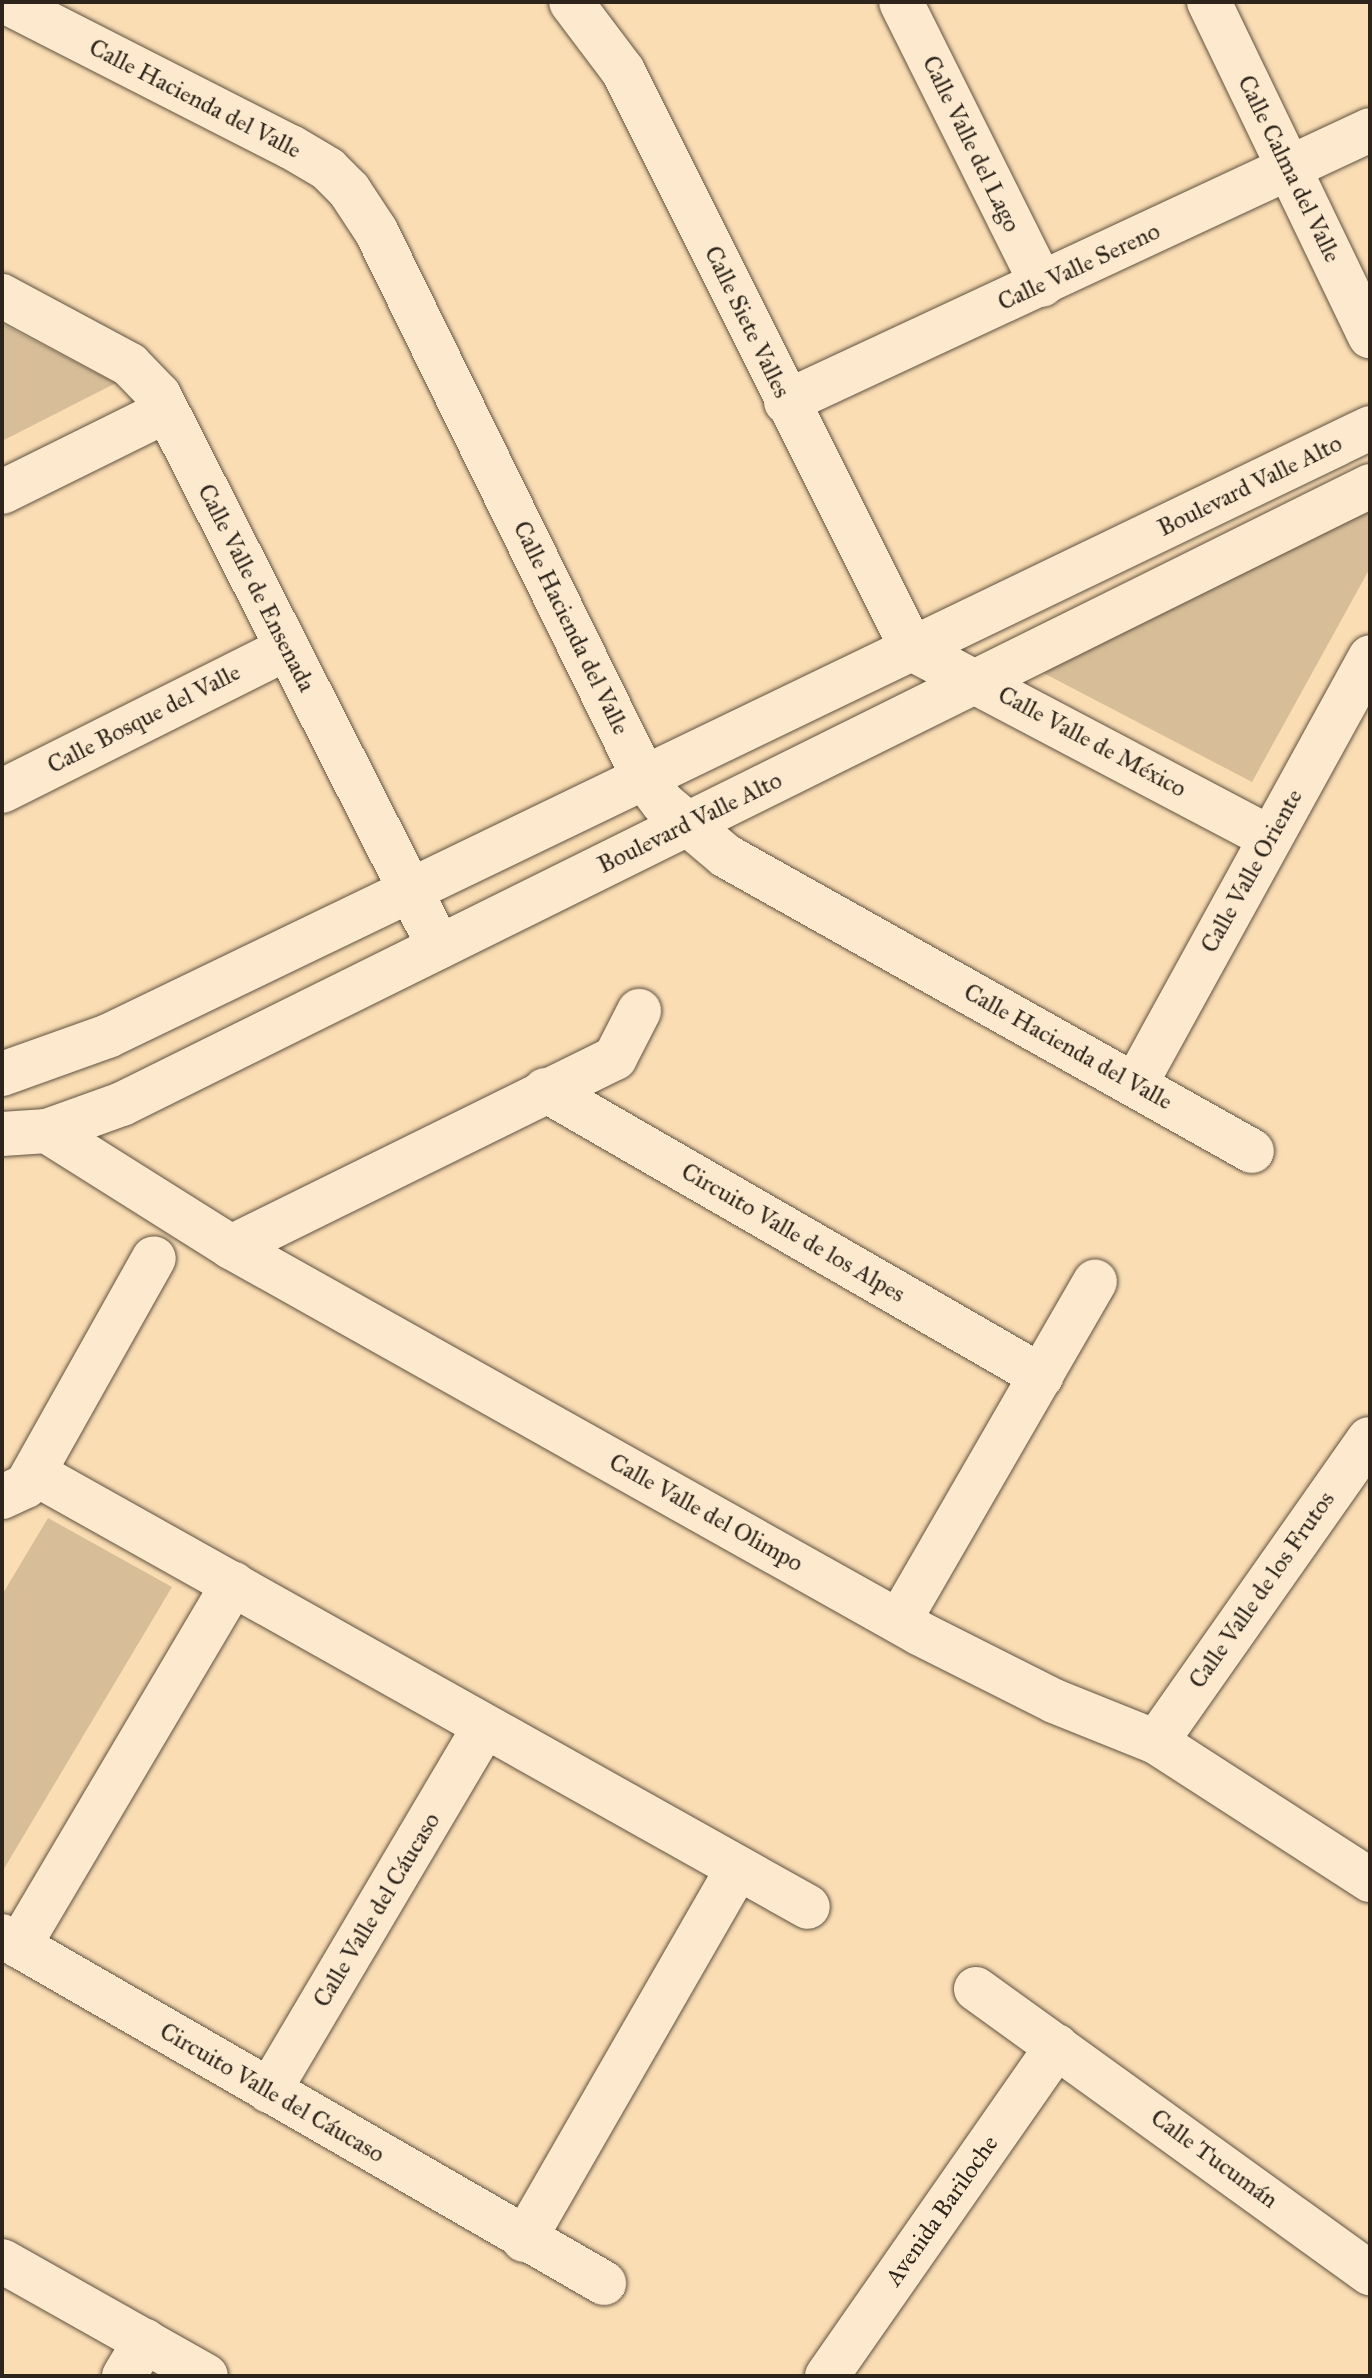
<!DOCTYPE html>
<meta charset="utf-8">
<style>
body{margin:0}
#map{position:relative;width:1372px;height:2378px;overflow:hidden;background:#faddb3;font-family:"IM FELL Great Primer",serif}
div>[style]{position:absolute}
[style*='--x']{left:calc(var(--x)*1px);top:calc(var(--y)*1px);width:calc(var(--w)*1px);rotate:calc(var(--a)*1deg)}
.green>*{inset:0;background:#d7be99}
.roads{filter:drop-shadow(0 0 2px #605341) drop-shadow(0 0 2px #605341)}
.minor>*{height:44px;margin:-22px;padding:0 22px;transform-origin:22px;border-radius:22px;background:#fce9ce}
.tertiary>*{height:44px;margin:-22px;padding:0 22px;transform-origin:22px;border-radius:22px;background:#fce9ce}
span{translate:-50% -50%;white-space:nowrap;text-align:center;line-height:1.15;-webkit-text-stroke:7px #fce9ce;paint-order:stroke}
.street-label{font-size:24px;color:#2d251b}
.frame{position:absolute;inset:0;border:4px solid #2d251b;pointer-events:none}
</style>
<div id="map">
<div class="green">
<i style="clip-path:polygon(2px 324px,116px 383px,2px 441px)"></i>
<i style="clip-path:polygon(1370px 501px,1370px 568px,1252px 782px,1032px 667px)"></i>
<i style="clip-path:polygon(48px 1518px,172px 1587px,2px 1872px,2px 1595px)"></i>
</div>
<div class="roads">
<div class="minor">
<i style="--x:6;--y:2;--w:320;--a:27"></i>
<i style="--x:291;--y:147;--w:43;--a:30.7"></i>
<i style="--x:328;--y:169;--w:30;--a:45"></i>
<i style="--x:349;--y:190;--w:49;--a:56.6"></i>
<i style="--x:376;--y:231;--w:609;--a:63.9"></i>
<i style="--x:644;--y:778;--w:31;--a:53"></i>
<i style="--x:663;--y:803;--w:82;--a:40.1"></i>
<i style="--x:726;--y:856;--w:603;--a:29.29"></i>
<i style="--x:571;--y:2;--w:86;--a:53"></i>
<i style="--x:623;--y:71;--w:646;--a:63.43"></i>
<i style="--x:912;--y:649;--w:405;--a:27.8"></i>
<i style="--x:901;--y:2;--w:316;--a:63.5"></i>
<i style="--x:1209;--y:2;--w:371;--a:64.3"></i>
<i style="--x:2;--y:296;--w:145;--a:28.3"></i>
<i style="--x:130;--y:365;--w:42;--a:46"></i>
<i style="--x:159;--y:395;--w:619;--a:63.1"></i>
<i style="--x:786;--y:402;--w:644;--a:-24.97"></i>
<i style="--x:2;--y:492;--w:183;--a:-26.3"></i>
<i style="--x:2;--y:791;--w:319;--a:-26.6"></i>
<i style="--x:1135;--y:1085;--w:488;--a:-61.2"></i>
<i style="--x:545;--y:1090;--w:573;--a:29.97"></i>
<i style="--x:47;--y:1131;--w:218;--a:32.2"></i>
<i style="--x:231;--y:1247;--w:789;--a:29.29"></i>
<i style="--x:919;--y:1633;--w:151;--a:26.7"></i>
<i style="--x:1054;--y:1701;--w:110;--a:21.9"></i>
<i style="--x:1156;--y:1742;--w:255;--a:32.8"></i>
<i style="--x:231;--y:1247;--w:428;--a:-26.2"></i>
<i style="--x:615;--y:1058;--w:53;--a:-62.9"></i>
<i style="--x:34;--y:1473;--w:887;--a:29.28"></i>
<i style="--x:2;--y:1497;--w:26;--a:-25"></i>
<i style="--x:26;--y:1486;--w:261;--a:-60.7"></i>
<i style="--x:899;--y:1621;--w:392;--a:-60"></i>
<i style="--x:1156;--y:1742;--w:370;--a:-54.9"></i>
<i style="--x:2;--y:1936;--w:695;--a:29.96"></i>
<i style="--x:19;--y:1946;--w:421;--a:-59.4"></i>
<i style="--x:976;--y:1989;--w:486;--a:35.8"></i>
<i style="--x:269;--y:2091;--w:422;--a:-59.4"></i>
<i style="--x:524;--y:2240;--w:428;--a:-60.1"></i>
<i style="--x:2;--y:2261;--w:234;--a:29.4"></i>
<i style="--x:124;--y:2376;--w:41;--a:-59"></i>
<i style="--x:827;--y:2376;--w:402;--a:-55.1"></i>
</div>
<div class="tertiary">
<i style="--x:2;--y:1074;--w:113;--a:-19.7"></i>
<i style="--x:108;--y:1036;--w:1401;--a:-25.72"></i>
<i style="--x:2;--y:1134;--w:45;--a:-3.8"></i>
<i style="--x:47;--y:1131;--w:80;--a:-19.8"></i>
<i style="--x:122;--y:1104;--w:1393;--a:-26.34"></i>
</div>
</div>
<div class="street-label">
<span style="left:195px;top:99px;rotate:27deg">Calle Hacienda del Valle</span>
<span style="left:971px;top:144px;rotate:64deg">Calle Valle del Lago</span>
<span style="left:1289px;top:169px;rotate:64deg">Calle Calma del Valle</span>
<span style="left:1079px;top:267px;rotate:-25deg">Calle Valle Sereno</span>
<span style="left:747px;top:322px;rotate:64deg">Calle Siete Valles</span>
<span style="left:1250px;top:486px;rotate:-26deg">Boulevard Valle Alto</span>
<span style="left:256px;top:588px;rotate:63deg">Calle Valle de Ensenada</span>
<span style="left:571px;top:628px;rotate:64deg">Calle Hacienda del Valle</span>
<span style="left:144px;top:719px;rotate:-27deg">Calle Bosque del Valle</span>
<span style="left:1092px;top:742px;rotate:28deg">Calle Valle de México</span>
<span style="left:690px;top:823px;rotate:-26deg">Boulevard Valle Alto</span>
<span style="left:1252px;top:871px;rotate:-61deg">Calle Valle Oriente</span>
<span style="left:1068px;top:1047px;rotate:29deg">Calle Hacienda del Valle</span>
<span style="left:793px;top:1233px;rotate:30deg">Circuito Valle de los Alpes</span>
<span style="left:706px;top:1513px;rotate:29deg">Calle Valle del Olimpo</span>
<span style="left:1262px;top:1590px;rotate:-55deg">Calle Valle de los Frutos</span>
<span style="left:377px;top:1910px;rotate:-59deg">Calle Valle del Cáucaso</span>
<span style="left:272px;top:2093px;rotate:30deg">Circuito Valle del Cáucaso</span>
<span style="left:1214px;top:2159px;rotate:36deg">Calle Tucumán</span>
<span style="left:942px;top:2211px;rotate:-55deg">Avenida Bariloche</span>
</div>
<div class="frame"></div>
</div>
